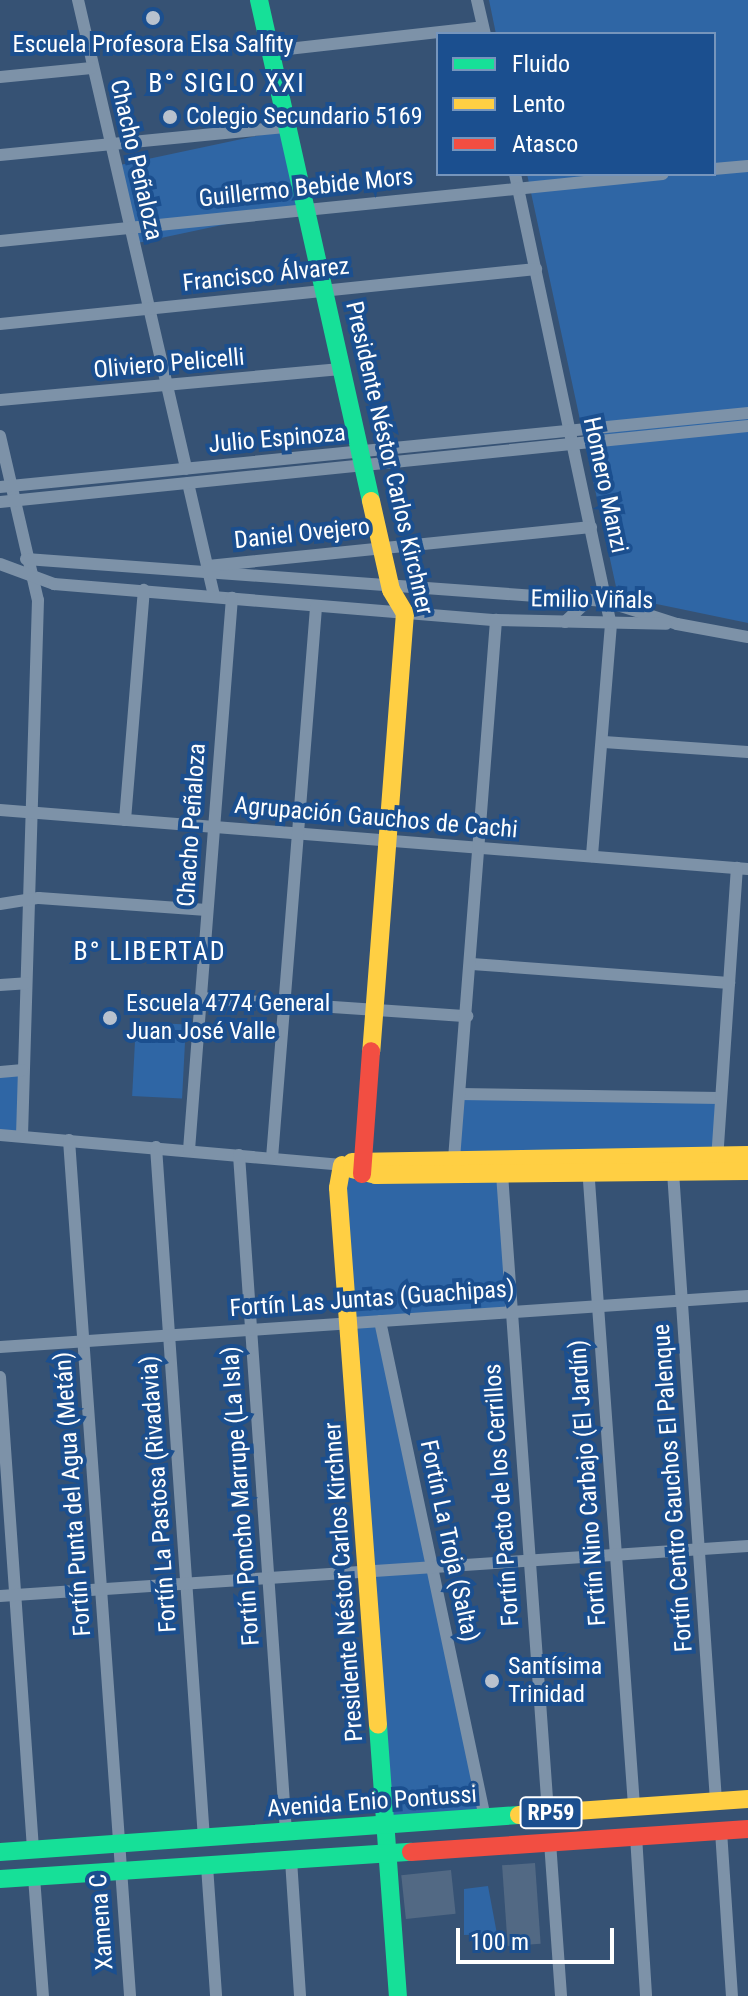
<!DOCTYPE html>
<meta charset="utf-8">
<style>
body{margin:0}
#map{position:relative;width:748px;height:1996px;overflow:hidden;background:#365274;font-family:"Roboto Condensed",sans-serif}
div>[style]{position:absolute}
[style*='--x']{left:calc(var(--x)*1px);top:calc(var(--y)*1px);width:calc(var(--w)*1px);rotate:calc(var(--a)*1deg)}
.green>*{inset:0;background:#2f66a5;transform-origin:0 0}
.building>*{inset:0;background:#526984;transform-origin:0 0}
.street>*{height:12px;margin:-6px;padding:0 6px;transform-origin:6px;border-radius:6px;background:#7d92a8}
.fast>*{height:18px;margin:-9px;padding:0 9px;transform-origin:9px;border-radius:9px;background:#16e098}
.slow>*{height:18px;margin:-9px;padding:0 9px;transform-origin:9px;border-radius:9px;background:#ffcf43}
.jam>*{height:18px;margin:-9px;padding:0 9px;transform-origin:9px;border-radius:9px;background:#f24e42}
.dots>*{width:22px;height:22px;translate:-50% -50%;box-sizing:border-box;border:4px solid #1b4f8f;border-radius:50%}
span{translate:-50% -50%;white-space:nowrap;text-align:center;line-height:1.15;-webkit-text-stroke:8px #1b4f8f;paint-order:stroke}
.shield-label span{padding:2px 6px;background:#1b4f8f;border:2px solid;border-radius:6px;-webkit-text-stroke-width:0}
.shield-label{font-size:22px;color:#fff;font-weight:700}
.poi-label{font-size:24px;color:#fff}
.left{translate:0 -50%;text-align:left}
.street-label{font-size:24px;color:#fff}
.neighbourhood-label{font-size:26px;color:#fff;letter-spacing:2px}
.legend{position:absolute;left:436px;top:32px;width:280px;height:144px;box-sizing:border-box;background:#1b4f8f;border:2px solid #7695bc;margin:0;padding:10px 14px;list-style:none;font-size:24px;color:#fff}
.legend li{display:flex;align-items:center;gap:16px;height:40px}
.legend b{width:40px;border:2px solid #7695bc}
.scale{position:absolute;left:456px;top:1928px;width:158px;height:36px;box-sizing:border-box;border:4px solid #fff;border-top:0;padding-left:10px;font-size:24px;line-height:28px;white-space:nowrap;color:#fff;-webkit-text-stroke:6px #1b4f8f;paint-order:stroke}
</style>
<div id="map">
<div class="green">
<i style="clip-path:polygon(489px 0,748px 0,748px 623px,618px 596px,527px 174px,714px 174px,714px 34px,496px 34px)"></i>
<i style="left:284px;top:130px;width:80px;height:168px;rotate:78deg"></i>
<i style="left:136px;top:1022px;width:50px;height:74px;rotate:3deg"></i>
<i style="left:23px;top:1070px;width:66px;height:23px;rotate:91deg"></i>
<i style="clip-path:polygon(460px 1094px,720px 1098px,717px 1155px,454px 1159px)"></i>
<i style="clip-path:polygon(345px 1172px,502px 1174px,512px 1310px,349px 1324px)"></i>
<i style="clip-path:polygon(378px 1325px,429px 1564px,370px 1569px,353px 1327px)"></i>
<i style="clip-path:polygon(431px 1572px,483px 1815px,389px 1822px,371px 1576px)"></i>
<i style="clip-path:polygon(488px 1886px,497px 1934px,464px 1935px,464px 1889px)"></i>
</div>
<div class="building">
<i style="left:535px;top:1863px;width:81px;height:33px;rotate:86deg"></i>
<i style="left:451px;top:1870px;width:44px;height:50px;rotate:84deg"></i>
</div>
<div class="street">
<i style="--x:78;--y:0;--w:481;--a:77"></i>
<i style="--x:477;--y:0;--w:35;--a:77"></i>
<i style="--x:270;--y:51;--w:214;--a:-6.4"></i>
<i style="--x:0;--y:77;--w:92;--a:-5.6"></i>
<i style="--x:0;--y:155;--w:289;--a:-5.6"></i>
<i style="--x:714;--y:169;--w:34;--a:-5"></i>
<i style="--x:515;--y:174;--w:460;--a:78"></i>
<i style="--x:611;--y:624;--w:233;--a:94.7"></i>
<i style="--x:0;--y:241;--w:666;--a:-5.77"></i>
<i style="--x:0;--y:324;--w:539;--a:-5.86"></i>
<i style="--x:0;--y:400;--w:342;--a:-5.2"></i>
<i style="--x:0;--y:436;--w:168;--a:77"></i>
<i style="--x:38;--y:600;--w:536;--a:91.71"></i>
<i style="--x:188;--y:483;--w:116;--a:77"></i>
<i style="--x:0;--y:487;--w:752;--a:-5.65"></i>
<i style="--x:0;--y:502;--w:752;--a:-5.8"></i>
<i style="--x:26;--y:559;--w:581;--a:4.15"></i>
<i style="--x:605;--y:601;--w:76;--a:17.7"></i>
<i style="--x:677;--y:624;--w:72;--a:10.4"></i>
<i style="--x:0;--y:564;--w:58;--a:20.3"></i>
<i style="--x:54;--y:584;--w:443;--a:4.7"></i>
<i style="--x:496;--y:620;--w:170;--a:1.3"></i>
<i style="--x:208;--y:566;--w:385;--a:-5.8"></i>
<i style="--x:565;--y:622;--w:33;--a:-43"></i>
<i style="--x:604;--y:742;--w:144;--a:4"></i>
<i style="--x:0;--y:810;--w:750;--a:4.51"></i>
<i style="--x:125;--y:820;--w:231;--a:-85.3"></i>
<i style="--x:0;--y:904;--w:39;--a:-9"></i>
<i style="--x:39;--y:898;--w:168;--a:4.1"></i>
<i style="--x:472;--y:964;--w:258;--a:4.2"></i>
<i style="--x:0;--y:985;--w:26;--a:-4"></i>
<i style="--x:201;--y:998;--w:267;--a:3.9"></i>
<i style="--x:0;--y:1072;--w:23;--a:-5"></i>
<i style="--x:460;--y:1094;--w:260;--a:0.9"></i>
<i style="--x:0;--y:1135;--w:343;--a:5"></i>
<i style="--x:69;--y:1140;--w:858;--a:85.92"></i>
<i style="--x:156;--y:1147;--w:694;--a:86.03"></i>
<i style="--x:189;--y:1150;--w:554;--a:-85.55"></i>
<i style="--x:239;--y:1155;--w:680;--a:86.03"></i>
<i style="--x:272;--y:1158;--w:553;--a:-85.43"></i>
<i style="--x:454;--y:1159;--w:541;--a:-85.54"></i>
<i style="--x:717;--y:1160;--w:293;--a:-86.1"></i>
<i style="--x:588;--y:1167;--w:641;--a:85.88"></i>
<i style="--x:673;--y:1172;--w:630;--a:86.09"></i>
<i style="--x:502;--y:1174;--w:641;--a:85.88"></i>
<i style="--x:380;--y:1321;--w:508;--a:78.07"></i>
<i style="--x:0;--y:1347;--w:750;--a:-3.9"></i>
<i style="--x:0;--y:1377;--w:474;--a:86"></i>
<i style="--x:0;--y:1596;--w:750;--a:-3.82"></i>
<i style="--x:721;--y:1831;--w:165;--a:86.2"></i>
<i style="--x:636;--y:1836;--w:160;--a:86.4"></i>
<i style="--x:550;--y:1842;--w:154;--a:85.9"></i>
<i style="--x:291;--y:1860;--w:136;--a:86.2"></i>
<i style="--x:207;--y:1866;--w:130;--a:86"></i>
<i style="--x:34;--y:1877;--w:119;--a:85.7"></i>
</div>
<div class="fast">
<i style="--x:259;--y:0;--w:513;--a:77.4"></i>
<i style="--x:378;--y:1725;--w:272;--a:85.8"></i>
<i style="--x:0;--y:1852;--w:520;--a:-4.08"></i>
<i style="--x:0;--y:1879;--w:412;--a:-3.8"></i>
</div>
<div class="slow">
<i style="--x:371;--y:501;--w:91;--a:77.3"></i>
<i style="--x:391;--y:590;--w:27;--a:59"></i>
<i style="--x:405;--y:613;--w:439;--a:94.4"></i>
<i style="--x:352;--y:1162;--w:396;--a:-1"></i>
<i style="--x:342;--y:1165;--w:23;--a:100"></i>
<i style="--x:338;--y:1188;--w:538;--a:85.74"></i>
<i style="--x:352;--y:1169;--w:25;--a:14"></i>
<i style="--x:376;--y:1175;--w:372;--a:-0.6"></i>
<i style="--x:519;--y:1815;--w:230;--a:-4"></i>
</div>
<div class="jam">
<i style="--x:362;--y:1174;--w:123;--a:-85.8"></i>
<i style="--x:411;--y:1852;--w:338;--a:-3.9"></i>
</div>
<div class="dots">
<i style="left:153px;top:18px;background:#b9c2ce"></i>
<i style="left:170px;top:117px;background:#b9c2ce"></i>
<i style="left:110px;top:1018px;background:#b9c2ce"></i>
<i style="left:492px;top:1681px;background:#b9c2ce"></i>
</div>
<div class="shield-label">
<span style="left:551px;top:1813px">RP59</span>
</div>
<div class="poi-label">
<span style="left:153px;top:45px">Escuela Profesora Elsa Salfity</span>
<span class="left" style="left:186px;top:117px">Colegio Secundario 5169</span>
<span class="left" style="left:126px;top:1018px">Escuela 4774 General<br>Juan José Valle</span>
<span class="left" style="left:508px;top:1681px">Santísima<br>Trinidad</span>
</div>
<div class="street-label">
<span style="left:136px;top:160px;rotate:77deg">Chacho Peñaloza</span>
<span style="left:306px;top:188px;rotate:-6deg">Guillermo Bebide Mors</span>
<span style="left:266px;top:275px;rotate:-6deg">Francisco Álvarez</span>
<span style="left:169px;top:364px;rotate:-5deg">Oliviero Pelicelli</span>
<span style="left:277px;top:439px;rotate:-5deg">Julio Espinoza</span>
<span style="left:389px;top:458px;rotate:77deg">Presidente Néstor Carlos Kirchner</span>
<span style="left:605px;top:485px;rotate:78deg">Homero Manzi</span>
<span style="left:302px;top:534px;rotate:-6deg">Daniel Ovejero</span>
<span style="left:592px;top:600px;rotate:1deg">Emilio Viñals</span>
<span style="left:376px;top:818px;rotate:5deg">Agrupación Gauchos de Cachi</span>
<span style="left:192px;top:825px;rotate:-86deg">Chacho Peñaloza</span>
<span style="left:372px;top:1299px;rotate:-4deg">Fortín Las Juntas (Guachipas)</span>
<span style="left:588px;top:1483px;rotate:-94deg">Fortín Nino Carbajo (El Jardín)</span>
<span style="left:673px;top:1488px;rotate:-94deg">Fortín Centro Gauchos El Palenque</span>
<span style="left:73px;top:1494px;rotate:-94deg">Fortín Punta del Agua (Metán)</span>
<span style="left:159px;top:1494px;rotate:-94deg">Fortín La Pastosa (Rivadavia)</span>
<span style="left:502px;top:1495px;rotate:-94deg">Fortín Pacto de los Cerrillos</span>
<span style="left:241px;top:1496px;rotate:-94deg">Fortín Poncho Marrupe (La Isla)</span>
<span style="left:449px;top:1541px;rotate:78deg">Fortín La Troja (Salta)</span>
<span style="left:344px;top:1582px;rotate:-94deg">Presidente Néstor Carlos Kirchner</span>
<span style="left:372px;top:1802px;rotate:-4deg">Avenida Enio Pontussi</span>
<span style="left:102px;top:1922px;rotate:-94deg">Xamena C</span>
</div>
<div class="neighbourhood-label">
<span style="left:227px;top:84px">B° SIGLO XXI</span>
<span style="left:150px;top:952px">B° LIBERTAD</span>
</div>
<ul class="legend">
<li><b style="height:10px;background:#16e098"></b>Fluido</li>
<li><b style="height:10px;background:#ffcf43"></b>Lento</li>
<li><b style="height:10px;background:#f24e42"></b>Atasco</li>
</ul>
<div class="scale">100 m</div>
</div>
